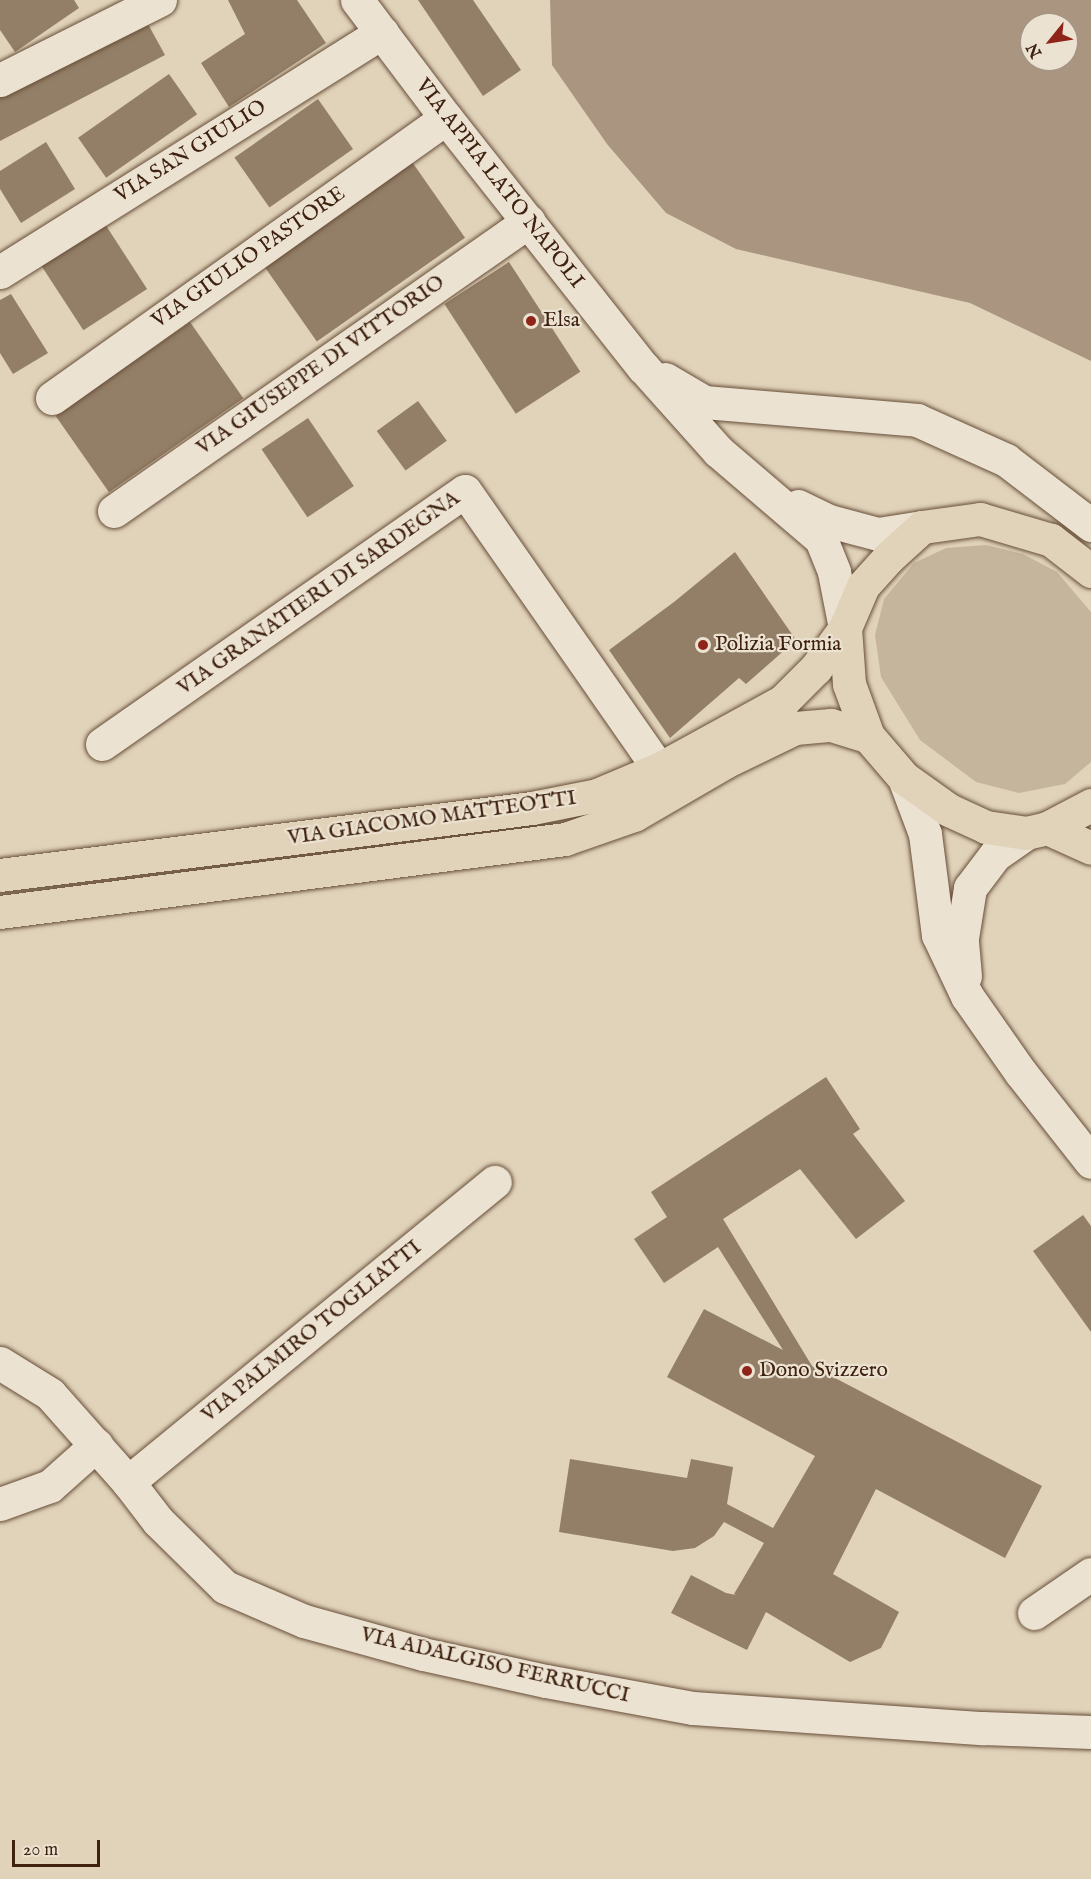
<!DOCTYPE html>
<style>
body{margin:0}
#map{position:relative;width:1091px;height:1879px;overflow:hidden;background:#e1d3ba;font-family:"IM FELL English",serif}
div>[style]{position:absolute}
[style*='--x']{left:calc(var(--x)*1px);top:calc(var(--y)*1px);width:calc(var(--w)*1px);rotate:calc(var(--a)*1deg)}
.green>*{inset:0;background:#c5b59d}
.water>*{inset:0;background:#aa9680}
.building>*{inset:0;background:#937e67;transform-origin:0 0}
.roads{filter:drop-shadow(0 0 2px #674e39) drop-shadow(0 0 2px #674e39)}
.minor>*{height:33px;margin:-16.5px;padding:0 16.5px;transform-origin:16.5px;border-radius:16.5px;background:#ece2d2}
.major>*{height:33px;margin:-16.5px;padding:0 16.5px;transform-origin:16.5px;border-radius:16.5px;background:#e1d3ba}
.dots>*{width:16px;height:16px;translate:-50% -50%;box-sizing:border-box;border:3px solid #ece2d2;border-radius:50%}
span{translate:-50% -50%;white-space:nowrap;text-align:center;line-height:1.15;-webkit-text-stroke:4.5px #ece2d2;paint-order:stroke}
.street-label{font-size:21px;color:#3e210e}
.poi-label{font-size:21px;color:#3e210e}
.left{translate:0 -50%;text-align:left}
.north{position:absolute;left:1019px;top:12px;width:60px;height:60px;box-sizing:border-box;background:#ece2d2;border:2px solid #a69584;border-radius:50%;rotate:240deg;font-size:16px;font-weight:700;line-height:24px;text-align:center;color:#3e210e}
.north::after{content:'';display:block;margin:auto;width:21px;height:27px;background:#8f2418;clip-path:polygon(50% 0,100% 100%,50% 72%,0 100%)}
.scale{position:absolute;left:12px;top:1840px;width:88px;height:27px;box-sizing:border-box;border:3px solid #3e210e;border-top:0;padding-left:8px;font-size:18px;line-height:21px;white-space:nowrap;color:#3e210e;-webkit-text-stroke:4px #ece2d2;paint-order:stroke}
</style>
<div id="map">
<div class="green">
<i style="clip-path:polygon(986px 545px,1023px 554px,1057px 572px,1091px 612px,1091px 762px,1065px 784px,1019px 793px,976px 782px,920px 740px,881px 677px,875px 635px,884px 599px,914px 563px,946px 548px)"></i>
</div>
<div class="water">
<i style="clip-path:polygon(evenodd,550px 0,1091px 0,1091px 361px,970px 303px,736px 249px,666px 213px,607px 144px,552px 65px,550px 0,1031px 24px,1067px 24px,1067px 60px,1031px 60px,1031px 24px)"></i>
</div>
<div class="building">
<i style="clip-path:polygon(0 0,74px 0,79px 8px,15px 52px,0 30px)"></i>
<i style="clip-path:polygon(228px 0,297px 0,326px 43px,229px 107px,201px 63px,245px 34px)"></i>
<i style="clip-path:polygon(418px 0,473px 0,521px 70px,483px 96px)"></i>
<i style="clip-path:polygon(143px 15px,165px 55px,0 141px,0 89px)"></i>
<i style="left:169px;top:74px;width:49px;height:111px;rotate:55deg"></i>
<i style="left:318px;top:99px;width:61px;height:102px;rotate:55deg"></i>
<i style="clip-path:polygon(46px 142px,75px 189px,21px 223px,0 189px,0 171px)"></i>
<i style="left:410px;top:159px;width:96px;height:181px;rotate:55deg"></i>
<i style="left:103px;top:221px;width:81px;height:76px;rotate:57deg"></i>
<i style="left:509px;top:262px;width:131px;height:77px;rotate:57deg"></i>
<i style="clip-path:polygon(11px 294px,48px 353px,13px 374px,0 353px,0 300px)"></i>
<i style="left:190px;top:322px;width:93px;height:164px;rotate:55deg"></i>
<i style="left:418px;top:401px;width:49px;height:51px;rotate:54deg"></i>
<i style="left:308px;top:418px;width:82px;height:56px;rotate:56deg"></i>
<i style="clip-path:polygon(735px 552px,796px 640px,746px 684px,739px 678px,670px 738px,609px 650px,674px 602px)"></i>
<i style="clip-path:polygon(826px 1077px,860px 1129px,853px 1134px,905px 1201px,856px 1239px,800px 1169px,723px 1219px,812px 1366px,1042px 1486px,1005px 1558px,876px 1489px,833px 1574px,899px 1612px,881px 1648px,850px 1662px,766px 1612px,747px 1650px,671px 1613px,691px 1575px,726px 1593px,736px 1595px,734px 1594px,764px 1543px,724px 1522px,714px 1536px,695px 1548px,673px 1551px,559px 1532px,570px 1459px,687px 1478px,691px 1459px,733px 1467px,727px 1504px,773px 1528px,815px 1456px,667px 1377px,704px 1309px,783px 1350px,718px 1247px,664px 1283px,634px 1239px,667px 1217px,651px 1192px)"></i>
<i style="clip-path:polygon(1083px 1215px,1091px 1226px,1091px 1332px,1033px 1251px)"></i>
</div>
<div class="roads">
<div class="minor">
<i style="--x:357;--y:0;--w:148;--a:53"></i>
<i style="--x:446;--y:118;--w:318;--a:51.7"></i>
<i style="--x:643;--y:367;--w:113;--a:48.2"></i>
<i style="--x:718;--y:451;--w:135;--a:40.5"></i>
<i style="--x:821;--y:539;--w:35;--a:68"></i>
<i style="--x:834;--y:572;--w:57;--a:78.9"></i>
<i style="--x:0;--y:80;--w:179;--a:-26.6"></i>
<i style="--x:0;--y:272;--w:451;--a:-32.1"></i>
<i style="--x:665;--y:379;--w:45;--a:30.5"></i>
<i style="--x:704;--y:402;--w:214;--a:4.8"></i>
<i style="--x:917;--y:420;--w:98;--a:24.2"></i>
<i style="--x:1006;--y:460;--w:107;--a:37.4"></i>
<i style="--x:52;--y:398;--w:483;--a:-35.4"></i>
<i style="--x:798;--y:506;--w:34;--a:26"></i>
<i style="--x:829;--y:521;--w:51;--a:14.9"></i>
<i style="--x:878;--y:534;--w:45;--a:-9"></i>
<i style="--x:114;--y:511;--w:506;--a:-34.95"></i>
<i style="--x:102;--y:744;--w:442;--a:-34.9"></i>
<i style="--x:465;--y:491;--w:339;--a:55.1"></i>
<i style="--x:904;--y:778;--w:60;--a:69.4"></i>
<i style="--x:925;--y:834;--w:102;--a:82.7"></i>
<i style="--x:938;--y:935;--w:68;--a:64.6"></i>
<i style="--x:967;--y:996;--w:94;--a:55"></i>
<i style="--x:1021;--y:1073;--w:113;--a:51.8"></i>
<i style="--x:965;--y:976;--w:38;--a:-95"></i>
<i style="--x:962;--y:938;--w:51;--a:-80.9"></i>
<i style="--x:970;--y:888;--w:41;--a:-52.9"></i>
<i style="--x:995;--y:855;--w:38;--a:-35"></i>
<i style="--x:0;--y:1363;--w:59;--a:31.8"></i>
<i style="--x:50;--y:1394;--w:118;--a:48.4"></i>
<i style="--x:128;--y:1482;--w:49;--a:52.4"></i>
<i style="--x:158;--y:1521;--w:94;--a:44.6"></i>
<i style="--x:225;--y:1587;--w:86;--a:23.3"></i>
<i style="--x:304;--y:1621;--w:123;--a:15.5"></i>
<i style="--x:423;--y:1654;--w:126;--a:12.4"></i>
<i style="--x:546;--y:1681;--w:149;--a:10.4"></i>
<i style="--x:693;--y:1708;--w:290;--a:4"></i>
<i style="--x:982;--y:1728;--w:109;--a:2.1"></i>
<i style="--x:128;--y:1482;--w:474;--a:-39.3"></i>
<i style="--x:0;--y:1504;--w:53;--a:-19.8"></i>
<i style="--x:50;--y:1486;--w:62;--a:-41.7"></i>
<i style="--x:1034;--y:1613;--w:69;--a:-34.4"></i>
</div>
<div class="major">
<i style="--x:1091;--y:571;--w:51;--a:-142.2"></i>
<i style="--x:1051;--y:540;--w:74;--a:-163.5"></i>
<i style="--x:980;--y:519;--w:59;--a:172.1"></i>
<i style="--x:922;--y:527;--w:45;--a:137.7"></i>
<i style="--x:889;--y:557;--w:39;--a:132"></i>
<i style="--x:863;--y:586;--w:46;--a:113.2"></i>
<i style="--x:845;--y:628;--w:56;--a:85.9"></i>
<i style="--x:849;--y:684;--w:55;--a:69.9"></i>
<i style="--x:868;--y:736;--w:55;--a:49.4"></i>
<i style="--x:904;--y:778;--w:55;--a:35.4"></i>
<i style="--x:949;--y:810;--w:41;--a:24.7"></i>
<i style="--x:986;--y:827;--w:40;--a:8.5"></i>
<i style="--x:1026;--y:833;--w:22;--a:-13"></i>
<i style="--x:1047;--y:828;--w:50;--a:-27.6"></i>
<i style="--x:1047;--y:828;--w:48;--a:24.4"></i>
<i style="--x:0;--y:875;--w:536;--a:-7.18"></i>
<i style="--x:532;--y:808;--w:66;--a:-11.3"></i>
<i style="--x:597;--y:795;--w:67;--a:-22.8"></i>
<i style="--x:659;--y:769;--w:141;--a:-28.7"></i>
<i style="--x:783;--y:701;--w:47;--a:-45"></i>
<i style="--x:816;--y:668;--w:49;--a:-54.1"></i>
<i style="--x:0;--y:912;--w:570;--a:-7.36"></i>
<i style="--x:565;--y:839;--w:73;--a:-19.2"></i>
<i style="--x:634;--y:815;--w:105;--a:-30.2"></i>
<i style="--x:725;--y:762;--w:78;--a:-25.9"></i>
<i style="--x:795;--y:728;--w:36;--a:-5"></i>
<i style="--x:831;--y:725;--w:39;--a:17"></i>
</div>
</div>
<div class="dots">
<i style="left:531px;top:321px;background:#8f2418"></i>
<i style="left:703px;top:645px;background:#8f2418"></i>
<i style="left:747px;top:1371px;background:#8f2418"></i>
</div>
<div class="street-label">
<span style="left:191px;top:152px;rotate:-32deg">VIA SAN GIULIO</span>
<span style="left:499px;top:184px;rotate:52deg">VIA APPIA LATO NAPOLI</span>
<span style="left:249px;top:258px;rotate:-35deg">VIA GIULIO PASTORE</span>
<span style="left:321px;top:366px;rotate:-35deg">VIA GIUSEPPE DI VITTORIO</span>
<span style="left:319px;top:594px;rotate:-35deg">VIA GRANATIERI DI SARDEGNA</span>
<span style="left:432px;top:819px;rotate:-8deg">VIA GIACOMO MATTEOTTI</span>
<span style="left:312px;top:1332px;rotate:-39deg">VIA PALMIRO TOGLIATTI</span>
<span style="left:495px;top:1666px;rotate:13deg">VIA ADALGISO FERRUCCI</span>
</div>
<div class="poi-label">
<span class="left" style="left:543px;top:321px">Elsa</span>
<span class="left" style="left:715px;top:645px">Polizia Formia</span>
<span class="left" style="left:759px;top:1371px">Dono Svizzero</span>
</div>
<div class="north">N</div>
<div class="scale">20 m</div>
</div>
